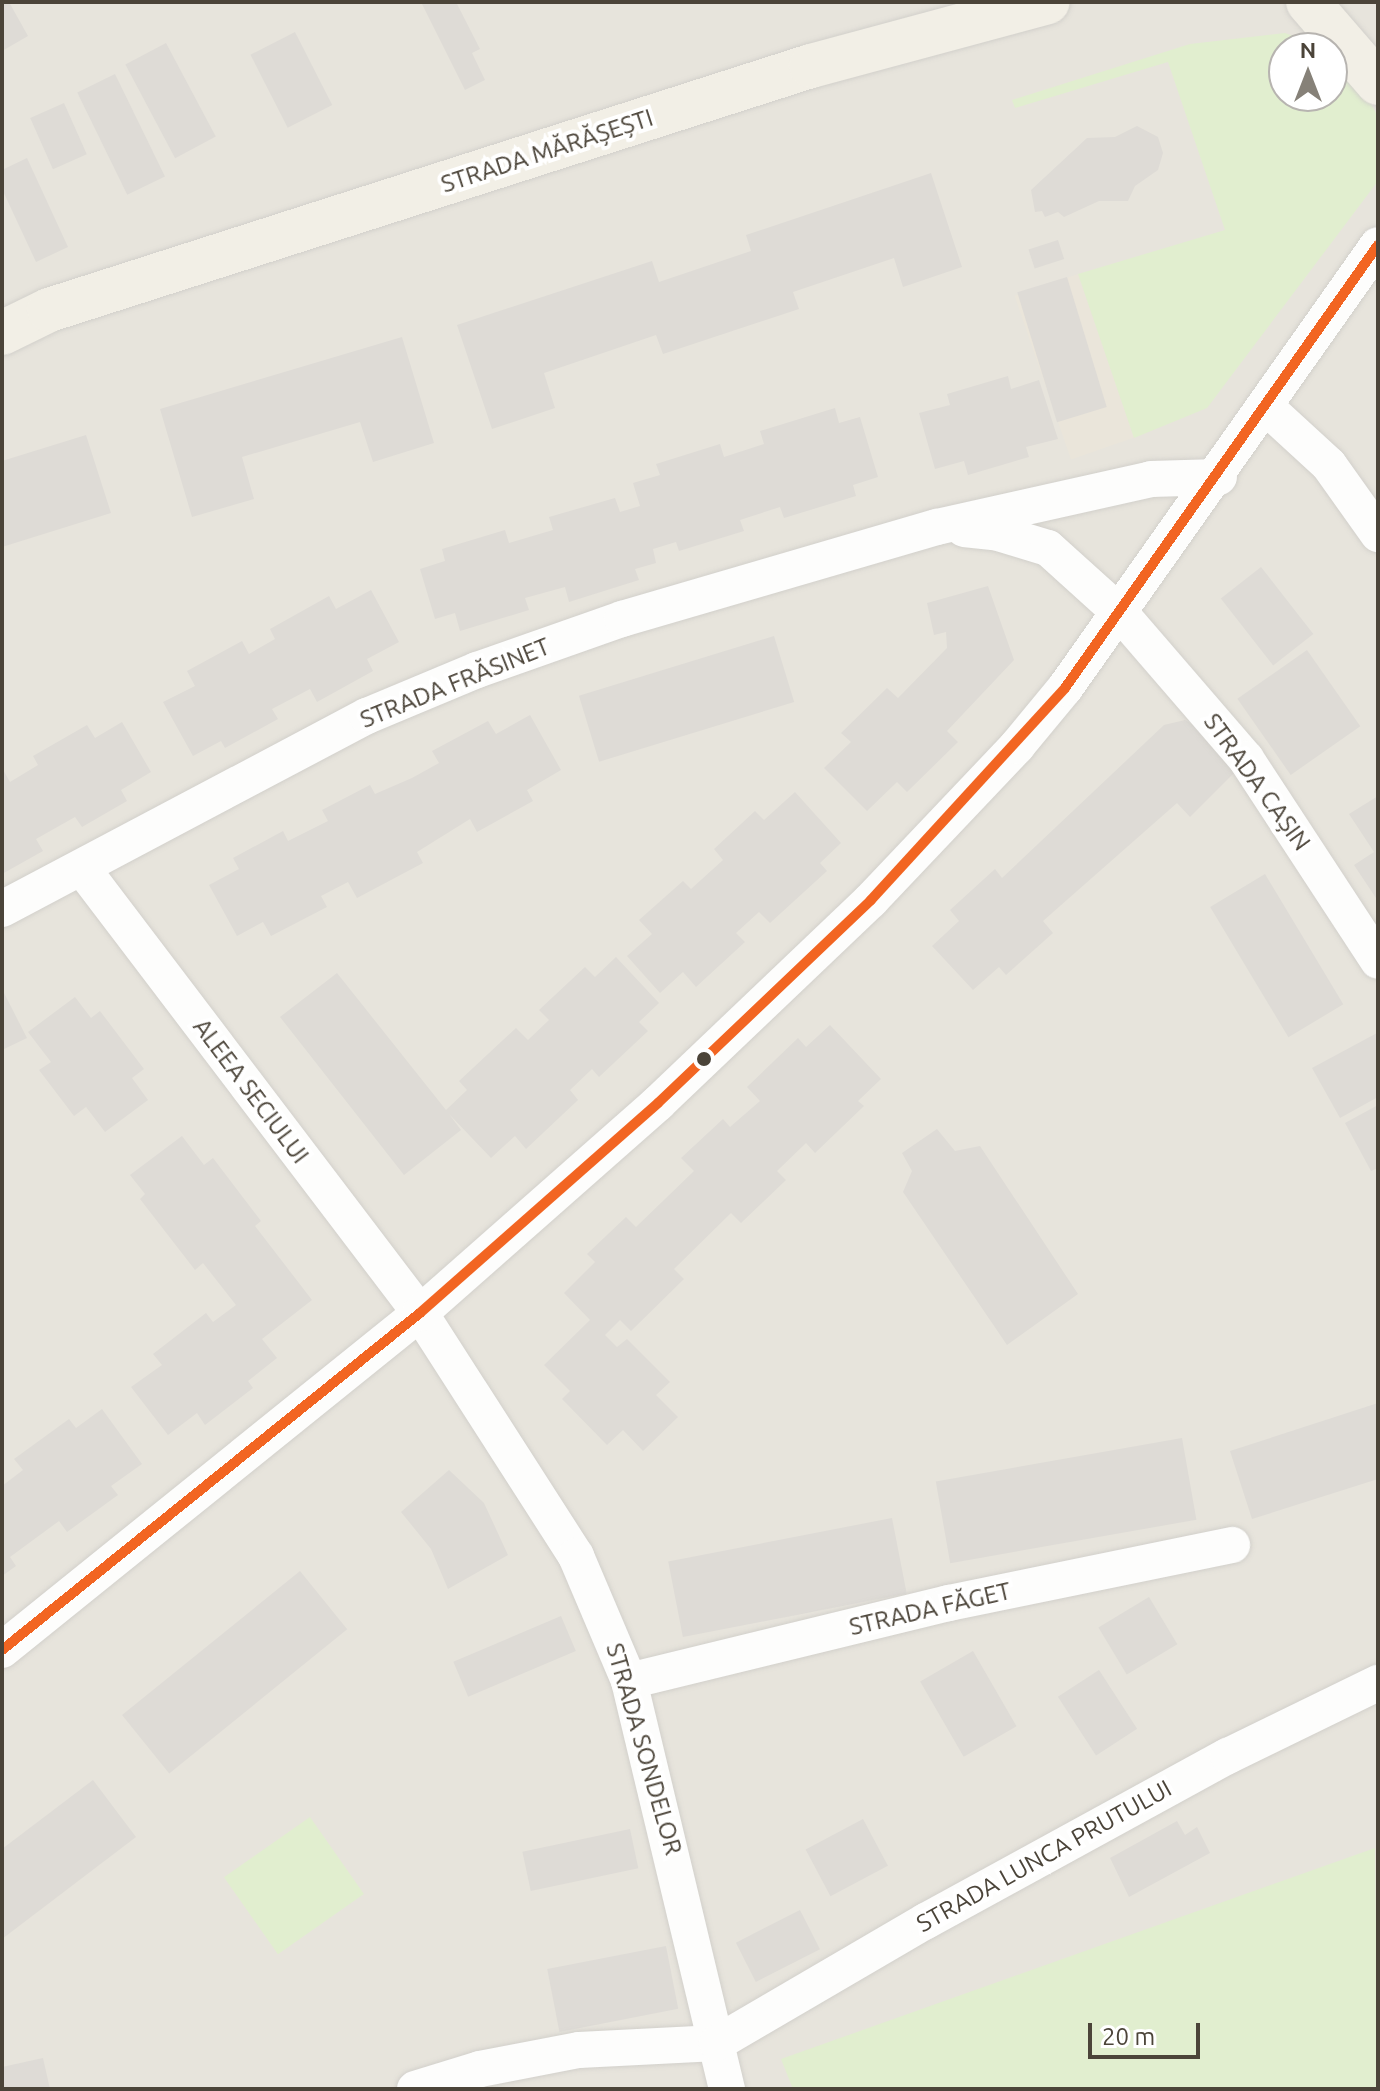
<!DOCTYPE html>
<meta charset="utf-8">
<style>
body{margin:0}
#map{position:relative;width:1380px;height:2091px;overflow:hidden;background:#f4f2ee;font-family:Ubuntu,sans-serif}
div>[style]{position:absolute}
[style*='--x']{left:calc(var(--x)*1px);top:calc(var(--y)*1px);width:calc(var(--w)*1px);rotate:calc(var(--a)*1deg)}
.residential>*{inset:0;background:#e7e4dc}
.education>*{inset:0;background:#eae5da;transform-origin:0 0}
.green>*{inset:0;background:#e1eecf;transform-origin:0 0}
.building>*{inset:0;background:#dedbd6;transform-origin:0 0}
.roads{filter:drop-shadow(0 0 2px #d2d0cb) drop-shadow(0 0 2px #d2d0cb)}
.minor>*{height:36px;margin:-18px;padding:0 18px;transform-origin:18px;border-radius:18px;background:#fdfdfc}
.major>*{height:44px;margin:-22px;padding:0 22px;transform-origin:22px;border-radius:22px;background:#f2efe6}
.bus-1>*{height:10px;margin:-5px;padding:0 5px;transform-origin:5px;border-radius:5px;background:#f26522}
.dots>*{width:22px;height:22px;translate:-50% -50%;box-sizing:border-box;border:4px solid #fff;border-radius:50%}
span{translate:-50% -50%;white-space:nowrap;text-align:center;line-height:1.15;-webkit-text-stroke:8px #fff;paint-order:stroke}
.street-label{font-size:24px;color:#4b4439}
.frame{position:absolute;inset:0;border:4px solid #4b4439;pointer-events:none}
.north{position:absolute;left:1268px;top:32px;width:80px;height:80px;box-sizing:border-box;background:#fff;border:2px solid #b7b4b0;border-radius:50%;rotate:0deg;font-size:22px;font-weight:700;line-height:32px;text-align:center;color:#4b4439}
.north::after{content:'';display:block;margin:auto;width:28px;height:36px;background:#868178;clip-path:polygon(50% 0,100% 100%,50% 72%,0 100%)}
.scale{position:absolute;left:1088px;top:2023px;width:112px;height:36px;box-sizing:border-box;border:4px solid #4b4439;border-top:0;padding-left:10px;font-size:24px;line-height:28px;white-space:nowrap;color:#4b4439;-webkit-text-stroke:6px #fff;paint-order:stroke}
</style>
<div id="map">
<div class="residential">
<i style="clip-path:polygon(evenodd,2px 2px,1378px 2px,1378px 2089px,2px 2089px,2px 2px,1284px 48px,1332px 48px,1332px 96px,1284px 96px,1284px 48px)"></i>
</div>
<div class="education">
<i style="left:1078px;top:274px;width:173px;height:67px;rotate:71deg"></i>
</div>
<div class="green">
<i style="clip-path:polygon(1285px 33px,1327px 48px,1284px 48px,1284px 96px,1332px 96px,1332px 52px,1354px 71px,1378px 117px,1378px 181px,1207px 408px,1134px 438px,1078px 274px,1225px 230px,1168px 62px,1015px 108px,1012px 100px,1190px 44px)"></i>
<i style="left:310px;top:1817px;width:94px;height:105px;rotate:55deg"></i>
<i style="clip-path:polygon(1375px 1848px,1378px 2089px,793px 2089px,781px 2059px)"></i>
</div>
<div class="building">
<i style="clip-path:polygon(2px 2px,9px 2px,28px 36px,2px 51px)"></i>
<i style="clip-path:polygon(421px 2px,456px 2px,480px 49px,472px 53px,485px 80px,465px 90px)"></i>
<i style="left:295px;top:32px;width:82px;height:50px;rotate:63deg"></i>
<i style="left:166px;top:43px;width:106px;height:46px;rotate:62deg"></i>
<i style="left:115px;top:74px;width:114px;height:42px;rotate:64deg"></i>
<i style="left:64px;top:103px;width:56px;height:37px;rotate:66deg"></i>
<i style="clip-path:polygon(1137px 126px,1158px 137px,1163px 153px,1158px 170px,1135px 186px,1128px 201px,1099px 201px,1064px 217px,1058px 212px,1045px 217px,1042px 211px,1035px 212px,1031px 190px,1087px 138px,1115px 137px)"></i>
<i style="clip-path:polygon(27px 158px,68px 247px,36px 262px,2px 189px,2px 170px)"></i>
<i style="clip-path:polygon(931px 173px,962px 267px,903px 287px,894px 258px,793px 292px,799px 309px,663px 354px,656px 335px,544px 373px,555px 408px,492px 429px,457px 325px,652px 261px,659px 282px,751px 251px,746px 235px)"></i>
<i style="left:1058px;top:240px;width:20px;height:31px;rotate:72deg"></i>
<i style="left:1067px;top:277px;width:136px;height:52px;rotate:73deg"></i>
<i style="clip-path:polygon(402px 337px,434px 443px,373px 462px,360px 422px,242px 457px,254px 499px,192px 517px,160px 409px)"></i>
<i style="clip-path:polygon(1008px 376px,1011px 389px,1039px 380px,1058px 439px,1026px 447px,1029px 457px,968px 475px,964px 461px,935px 469px,919px 413px,950px 405px,947px 394px)"></i>
<i style="clip-path:polygon(835px 408px,839px 423px,860px 417px,878px 477px,853px 485px,856px 496px,784px 518px,780px 507px,740px 520px,744px 531px,679px 551px,676px 542px,653px 549px,656px 563px,635px 569px,639px 580px,569px 602px,565px 587px,525px 598px,529px 610px,460px 631px,455px 613px,435px 619px,420px 569px,445px 561px,442px 549px,505px 530px,509px 543px,553px 530px,549px 517px,615px 498px,620px 512px,640px 506px,633px 483px,660px 475px,656px 464px,720px 444px,724px 457px,764px 444px,760px 431px)"></i>
<i style="clip-path:polygon(86px 435px,111px 513px,2px 547px,2px 461px)"></i>
<i style="left:1261px;top:567px;width:85px;height:51px;rotate:52deg"></i>
<i style="clip-path:polygon(988px 586px,1014px 660px,947px 731px,958px 742px,907px 792px,897px 782px,867px 811px,824px 768px,851px 742px,841px 733px,887px 688px,898px 698px,947px 648px,946px 632px,934px 635px,927px 603px)"></i>
<i style="clip-path:polygon(371px 590px,399px 642px,367px 659px,373px 671px,317px 702px,310px 689px,272px 709px,278px 719px,225px 748px,221px 741px,193px 756px,163px 702px,195px 686px,187px 671px,242px 641px,249px 654px,275px 639px,270px 629px,329px 596px,336px 609px)"></i>
<i style="left:774px;top:636px;width:69px;height:204px;rotate:73deg"></i>
<i style="left:1307px;top:650px;width:93px;height:85px;rotate:55deg"></i>
<i style="clip-path:polygon(530px 715px,561px 770px,527px 790px,533px 801px,477px 832px,470px 819px,417px 852px,423px 863px,357px 898px,348px 882px,321px 896px,327px 907px,271px 936px,263px 922px,237px 936px,209px 885px,239px 869px,233px 858px,283px 831px,288px 841px,328px 821px,322px 810px,370px 785px,375px 794px,412px 778px,439px 763px,432px 751px,488px 721px,496px 734px)"></i>
<i style="clip-path:polygon(1185px 720px,1206px 733px,1235px 772px,1190px 817px,1177px 803px,1043px 921px,1053px 933px,1006px 975px,999px 967px,973px 990px,932px 946px,959px 921px,950px 910px,995px 869px,1002px 878px,1164px 725px)"></i>
<i style="clip-path:polygon(122px 722px,151px 772px,121px 790px,127px 801px,82px 827px,75px 817px,36px 839px,43px 851px,2px 874px,2px 768px,10px 782px,38px 765px,33px 756px,87px 725px,95px 738px)"></i>
<i style="clip-path:polygon(795px 792px,841px 843px,820px 863px,827px 871px,770px 923px,759px 912px,736px 933px,745px 942px,696px 987px,683px 972px,660px 993px,627px 956px,652px 934px,639px 920px,683px 881px,691px 889px,723px 860px,714px 849px,755px 811px,764px 820px)"></i>
<i style="clip-path:polygon(1378px 796px,1378px 896px,1376px 898px,1354px 865px,1374px 852px,1349px 814px)"></i>
<i style="left:1265px;top:874px;width:152px;height:64px;rotate:59deg"></i>
<i style="clip-path:polygon(616px 957px,659px 1003px,639px 1022px,648px 1031px,599px 1077px,592px 1069px,570px 1090px,578px 1100px,526px 1149px,515px 1136px,491px 1158px,449px 1114px,461px 1130px,404px 1175px,280px 1017px,337px 973px,446px 1110px,467px 1090px,459px 1081px,516px 1028px,528px 1040px,549px 1020px,539px 1010px,585px 967px,595px 977px)"></i>
<i style="clip-path:polygon(2px 989px,27px 1038px,2px 1050px)"></i>
<i style="clip-path:polygon(75px 997px,91px 1018px,100px 1011px,144px 1069px,132px 1078px,148px 1100px,105px 1132px,86px 1107px,74px 1116px,39px 1070px,51px 1062px,28px 1032px)"></i>
<i style="clip-path:polygon(830px 1025px,881px 1079px,858px 1101px,864px 1106px,815px 1153px,806px 1143px,777px 1171px,786px 1180px,741px 1223px,731px 1213px,674px 1269px,684px 1279px,631px 1331px,620px 1320px,605px 1335px,617px 1347px,627px 1339px,670px 1382px,656px 1395px,678px 1417px,643px 1451px,623px 1430px,607px 1445px,562px 1399px,570px 1391px,544px 1365px,590px 1320px,564px 1293px,595px 1262px,587px 1254px,626px 1217px,636px 1227px,694px 1171px,681px 1158px,723px 1119px,730px 1127px,760px 1101px,747px 1087px,798px 1038px,806px 1047px)"></i>
<i style="clip-path:polygon(1377px 1033px,1378px 1097px,1340px 1118px,1312px 1068px)"></i>
<i style="clip-path:polygon(1378px 1105px,1378px 1168px,1371px 1171px,1345px 1123px)"></i>
<i style="clip-path:polygon(937px 1129px,955px 1151px,980px 1146px,1078px 1294px,1007px 1345px,903px 1192px,912px 1171px,902px 1153px)"></i>
<i style="clip-path:polygon(182px 1136px,204px 1165px,213px 1158px,261px 1221px,255px 1226px,312px 1300px,262px 1339px,277px 1358px,248px 1381px,253px 1388px,205px 1425px,197px 1413px,168px 1435px,131px 1387px,162px 1365px,153px 1354px,206px 1313px,213px 1322px,236px 1305px,203px 1263px,195px 1270px,140px 1199px,145px 1194px,130px 1175px)"></i>
<i style="clip-path:polygon(1378px 1403px,1378px 1479px,1252px 1519px,1230px 1451px)"></i>
<i style="clip-path:polygon(102px 1409px,142px 1464px,111px 1486px,118px 1495px,67px 1532px,59px 1521px,10px 1557px,16px 1566px,2px 1576px,2px 1486px,23px 1470px,14px 1459px,69px 1419px,76px 1428px)"></i>
<i style="left:1182px;top:1438px;width:83px;height:250px;rotate:80deg"></i>
<i style="clip-path:polygon(449px 1470px,484px 1503px,508px 1555px,448px 1589px,431px 1549px,401px 1512px)"></i>
<i style="left:892px;top:1518px;width:77px;height:228px;rotate:79deg"></i>
<i style="left:300px;top:1571px;width:75px;height:229px;rotate:51deg"></i>
<i style="left:1149px;top:1597px;width:55px;height:59px;rotate:59deg"></i>
<i style="left:561px;top:1616px;width:38px;height:117px;rotate:67deg"></i>
<i style="left:973px;top:1651px;width:87px;height:61px;rotate:60deg"></i>
<i style="left:1099px;top:1670px;width:70px;height:49px;rotate:57deg"></i>
<i style="clip-path:polygon(93px 1780px,136px 1837px,2px 1939px,2px 1849px)"></i>
<i style="left:863px;top:1819px;width:53px;height:65px;rotate:62deg"></i>
<i style="clip-path:polygon(1177px 1821px,1185px 1835px,1197px 1827px,1210px 1853px,1129px 1897px,1110px 1858px)"></i>
<i style="left:630px;top:1829px;width:40px;height:110px;rotate:78deg"></i>
<i style="left:800px;top:1910px;width:44px;height:72px;rotate:63deg"></i>
<i style="left:666px;top:1946px;width:64px;height:121px;rotate:79deg"></i>
<i style="clip-path:polygon(43px 2058px,50px 2089px,2px 2089px,2px 2067px)"></i>
</div>
<div class="roads">
<div class="minor">
<i style="--x:1267;--y:408;--w:84;--a:42.6"></i>
<i style="--x:1329;--y:465;--w:85;--a:54.6"></i>
<i style="--x:964;--y:529;--w:31;--a:6"></i>
<i style="--x:995;--y:532;--w:55;--a:16.8"></i>
<i style="--x:1048;--y:548;--w:98;--a:42.1"></i>
<i style="--x:1121;--y:614;--w:191;--a:49.2"></i>
<i style="--x:1246;--y:759;--w:241;--a:56.8"></i>
<i style="--x:82;--y:868;--w:559;--a:52.78"></i>
<i style="--x:420;--y:1313;--w:289;--a:57.3"></i>
<i style="--x:576;--y:1556;--w:136;--a:67"></i>
<i style="--x:629;--y:1681;--w:420;--a:76.5"></i>
<i style="--x:2;--y:909;--w:413;--a:-27.9"></i>
<i style="--x:367;--y:716;--w:119;--a:-22.7"></i>
<i style="--x:477;--y:670;--w:154;--a:-19.4"></i>
<i style="--x:622;--y:619;--w:328;--a:-16.3"></i>
<i style="--x:937;--y:527;--w:219;--a:-12.6"></i>
<i style="--x:1151;--y:479;--w:68;--a:-1.7"></i>
<i style="--x:2;--y:1650;--w:537;--a:-38.88"></i>
<i style="--x:420;--y:1313;--w:317;--a:-41.4"></i>
<i style="--x:658;--y:1103;--w:294;--a:-43.6"></i>
<i style="--x:871;--y:900;--w:212;--a:-46.5"></i>
<i style="--x:1017;--y:746;--w:75;--a:-50.4"></i>
<i style="--x:1065;--y:688;--w:542;--a:-54.76"></i>
<i style="--x:629;--y:1681;--w:329;--a:-13.7"></i>
<i style="--x:949;--y:1603;--w:289;--a:-11.6"></i>
<i style="--x:415;--y:2089;--w:68;--a:-17.1"></i>
<i style="--x:480;--y:2069;--w:101;--a:-10.9"></i>
<i style="--x:579;--y:2050;--w:138;--a:-2.9"></i>
<i style="--x:717;--y:2043;--w:242;--a:-30.3"></i>
<i style="--x:926;--y:1921;--w:344;--a:-28.7"></i>
<i style="--x:1228;--y:1756;--w:167;--a:-26"></i>
</div>
<div class="major">
<i style="--x:1308;--y:2;--w:107;--a:49.2"></i>
<i style="--x:2;--y:333;--w:52;--a:-26.1"></i>
<i style="--x:49;--y:310;--w:800;--a:-17.76"></i>
<i style="--x:811;--y:66;--w:245;--a:-15.1"></i>
</div>
</div>
<div class="bus-1">
<i style="--x:2;--y:1650;--w:537;--a:-38.88"></i>
<i style="--x:420;--y:1313;--w:317;--a:-41.4"></i>
<i style="--x:658;--y:1103;--w:294;--a:-43.6"></i>
<i style="--x:871;--y:900;--w:287;--a:-47.5"></i>
<i style="--x:1065;--y:688;--w:542;--a:-54.76"></i>
</div>
<div class="dots">
<i style="left:704px;top:1059px;background:#4b4439"></i>
</div>
<div class="street-label">
<span style="left:547px;top:151px;rotate:-18deg">STRADA MĂRĂȘEȘTI</span>
<span style="left:455px;top:683px;rotate:-22deg">STRADA FRĂSINET</span>
<span style="left:1257px;top:782px;rotate:54deg">STRADA CAȘIN</span>
<span style="left:251px;top:1091px;rotate:53deg">ALEEA SECIULUI</span>
<span style="left:930px;top:1609px;rotate:-13deg">STRADA FĂGET</span>
<span style="left:644px;top:1749px;rotate:74deg">STRADA SONDELOR</span>
<span style="left:1044px;top:1856px;rotate:-29deg">STRADA LUNCA PRUTULUI</span>
</div>
<div class="frame"></div>
<div class="north">N</div>
<div class="scale">20 m</div>
</div>
